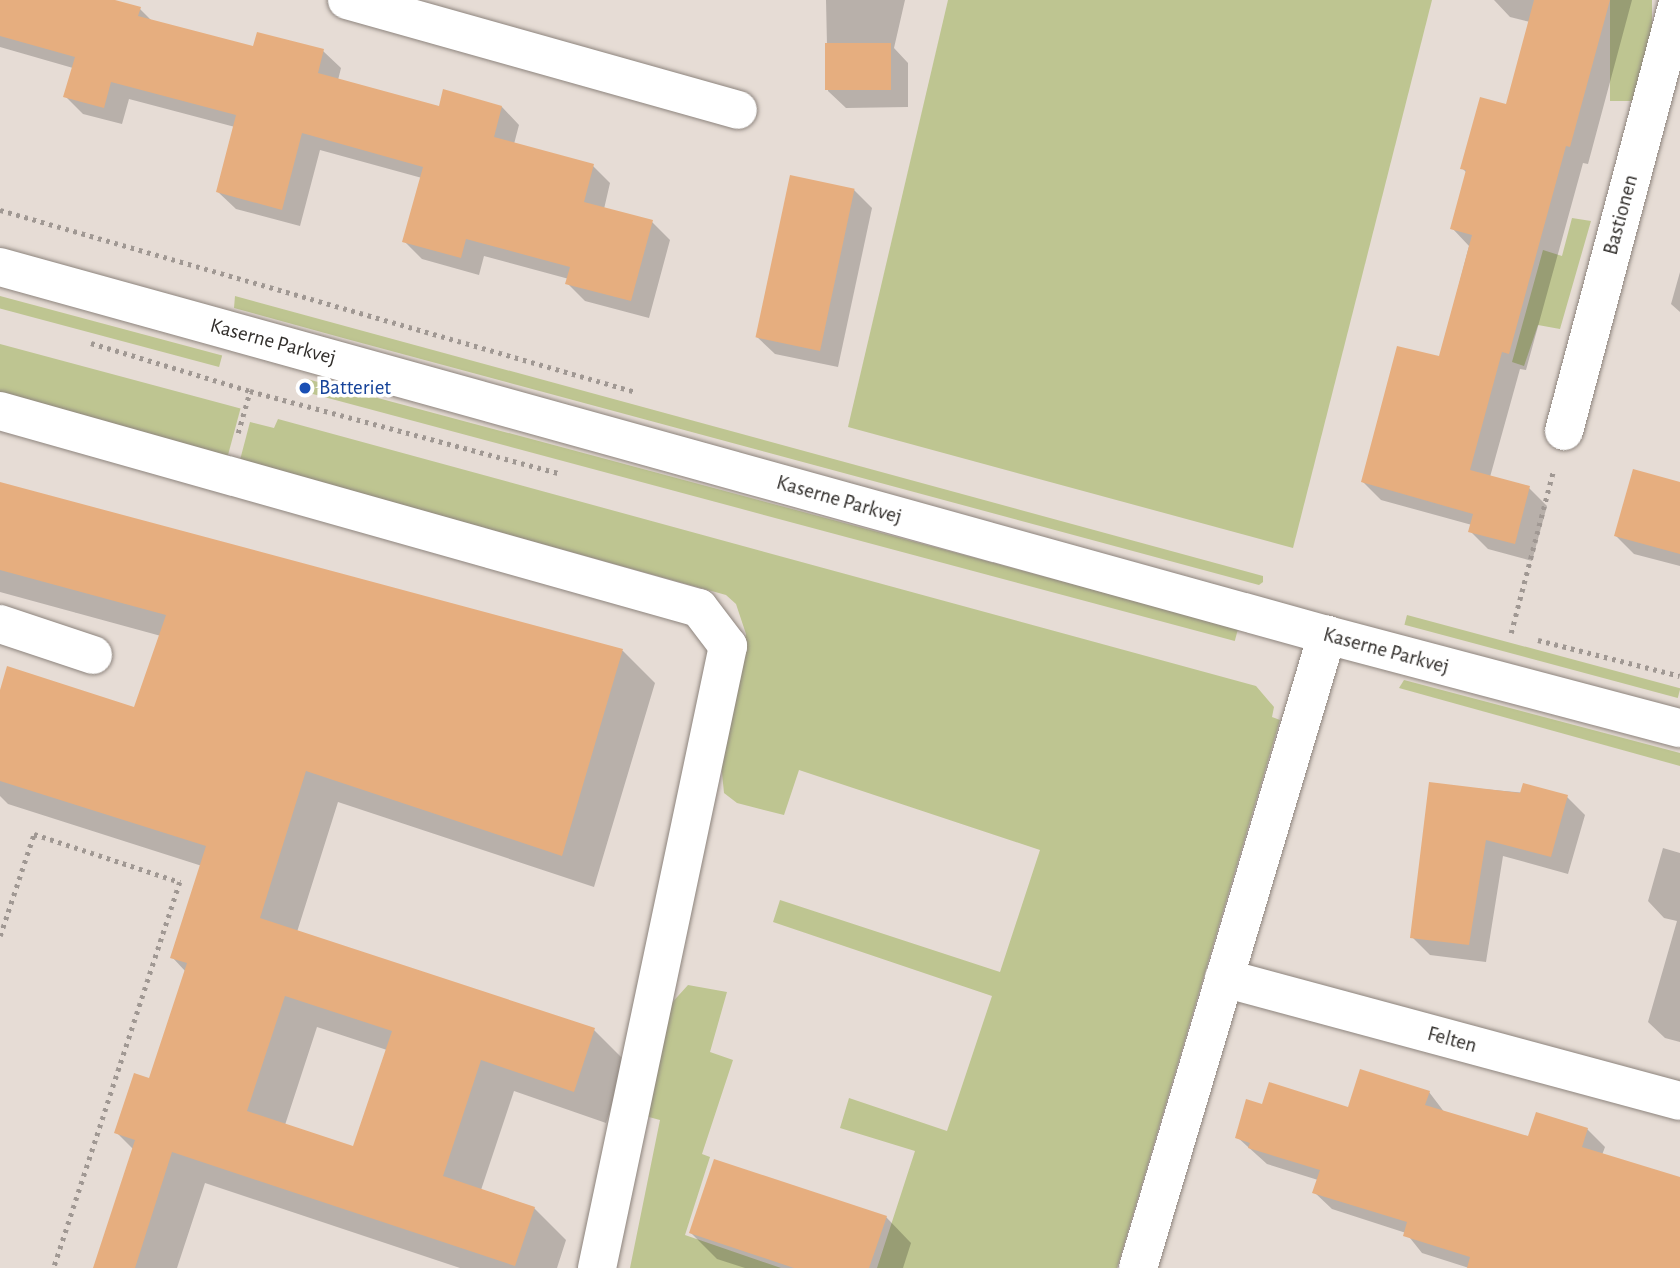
<!DOCTYPE html>
<style>
body{margin:0}
#map{position:relative;width:1680px;height:1268px;overflow:hidden;background:#e6dcd5;font-family:"Alegreya Sans",sans-serif}
div>[style]{position:absolute}
[style*='--x']{left:calc(var(--x)*1px);top:calc(var(--y)*1px);width:calc(var(--w)*1px);rotate:calc(var(--a)*1deg)}
.green>*{inset:0;background:#bec591;transform-origin:0 0}
.shadow>*{inset:0;background:#0003}
.building>*{inset:0;background:#e6ae7f;transform-origin:0 0}
.path>*{height:4.5px;margin-top:-2.25px;transform-origin:0;background:repeating-linear-gradient(90deg,#a09893 0 3.5px,transparent 0 8.5px)}
.roads{filter:drop-shadow(0 0 2px #8d847d) drop-shadow(0 0 2px #8d847d)}
.minor>*{height:38px;margin:-19px;padding:0 19px;transform-origin:19px;border-radius:19px;background:#fff}
.dots>*{width:19px;height:19px;translate:-50% -50%;box-sizing:border-box;border:4px solid #fff;border-radius:50%}
span{translate:-50% -50%;white-space:nowrap;text-align:center;line-height:1.15;-webkit-text-stroke:7px #fff;paint-order:stroke}
.street-label{font-size:21px;color:#312e2b}
.transit-label{font-size:21px;color:#164399}
.left{translate:0 -50%;text-align:left}
</style>
<div id="map">
<div class="green">
<i style="clip-path:polygon(948px 0,1432px 0,1293px 548px,848px 427px)"></i>
<i style="left:1610px;top:0;width:42px;height:101px"></i>
<i style="clip-path:polygon(1572px 218px,1591px 221px,1560px 329px,1538px 325px,1524px 366px,1512px 362px,1543px 250px,1562px 256px)"></i>
<i style="left:0;top:296px;width:230px;height:12px;rotate:15deg"></i>
<i style="clip-path:polygon(235px 296px,1263px 576px,1263px 582px,1259px 585px,343px 338px,234px 308px)"></i>
<i style="left:0;top:344px;width:249px;height:49px;rotate:15deg"></i>
<i style="left:307px;top:379px;width:964px;height:13px;rotate:15deg"></i>
<i style="clip-path:polygon(278px 419px,1256px 686px,1274px 707px,1272px 717px,1280px 720px,1117px 1268px,877px 1268px,915px 1151px,840px 1128px,849px 1098px,947px 1131px,992px 996px,773px 922px,780px 900px,1000px 972px,1040px 850px,799px 770px,784px 815px,737px 803px,724px 793px,721px 763px,746px 634px,736px 604px,726px 595px,240px 460px,250px 422px,274px 428px)"></i>
<i style="left:1407px;top:615px;width:283px;height:10px;rotate:15deg"></i>
<i style="clip-path:polygon(1404px 680px,1680px 753px,1680px 766px,1399px 688px)"></i>
<i style="clip-path:polygon(688px 985px,727px 992px,710px 1052px,733px 1060px,702px 1154px,710px 1157px,685px 1235px,781px 1268px,630px 1268px,660px 1120px,645px 1116px,669px 1006px)"></i>
</div>
<div class="shadow">
<i style="clip-path:polygon(0 0,109px 0,140px 9px,152px 21px,254px 48px,323px 51px,341px 68px,338px 80px,440px 108px,502px 107px,519px 125px,514px 144px,593px 166px,610px 183px,604px 209px,652px 222px,670px 240px,649px 318px,585px 301px,567px 283px,569px 279px,484px 256px,479px 275px,422px 259px,404px 241px,422px 178px,320px 150px,300px 226px,236px 209px,218px 192px,235px 127px,129px 99px,122px 124px,83px 114px,65px 96px,73px 68px,0 47px)"></i>
<i style="clip-path:polygon(826px 0,905px 0,894px 48px,908px 63px,908px 107px,846px 108px,828px 91px)"></i>
<i style="clip-path:polygon(1494px 0,1632px 0,1588px 164px,1583px 163px,1526px 370px,1520px 369px,1490px 477px,1529px 488px,1547px 506px,1532px 561px,1488px 549px,1470px 531px,1472px 525px,1381px 500px,1363px 482px,1440px 358px,1469px 246px,1452px 228px,1467px 173px,1462px 168px,1508px 106px,1530px 22px,1510px 17px)"></i>
<i style="clip-path:polygon(854px 190px,872px 208px,838px 367px,775px 354px,757px 337px)"></i>
<i style="clip-path:polygon(1680px 272px,1680px 312px,1671px 304px)"></i>
<i style="clip-path:polygon(evenodd,0 484px,623px 651px,655px 683px,594px 887px,338px 802px,297px 932px,594px 1030px,626px 1062px,606px 1123px,514px 1091px,481px 1190px,534px 1208px,566px 1240px,557px 1268px,460px 1268px,205px 1183px,177px 1268px,95px 1268px,134px 1150px,116px 1132px,150px 1080px,186px 972px,172px 957px,202px 866px,8px 804px,0 796px,0 696px,135px 709px,161px 636px,0 592px,0 484px,317px 1027px,387px 1050px,354px 1148px,285px 1125px,317px 1027px)"></i>
<i style="clip-path:polygon(1680px 484px,1680px 566px,1634px 554px,1616px 536px)"></i>
<i style="clip-path:polygon(1430px 784px,1567px 797px,1585px 815px,1568px 874px,1503px 856px,1486px 962px,1430px 955px,1412px 937px)"></i>
<i style="clip-path:polygon(1663px 848px,1680px 853px,1680px 1042px,1665px 1038px,1648px 1022px,1677px 921px,1664px 918px,1648px 901px)"></i>
<i style="clip-path:polygon(1429px 1092px,1445px 1113px,1530px 1138px,1587px 1129px,1605px 1147px,1602px 1155px,1680px 1179px,1680px 1268px,1469px 1268px,1422px 1253px,1406px 1233px,1332px 1209px,1314px 1192px,1318px 1180px,1267px 1164px,1237px 1137px,1263px 1106px,1349px 1109px)"></i>
<i style="clip-path:polygon(886px 1217px,911px 1243px,903px 1268px,745px 1268px,717px 1259px,691px 1233px)"></i>
</div>
<div class="building">
<i style="clip-path:polygon(0 0,115px 0,141px 7px,138px 16px,253px 46px,257px 32px,324px 49px,318px 73px,439px 106px,443px 89px,502px 106px,494px 137px,594px 164px,584px 202px,653px 220px,631px 301px,565px 284px,570px 267px,466px 239px,461px 258px,402px 242px,423px 167px,302px 133px,282px 210px,216px 192px,236px 115px,111px 82px,104px 108px,63px 97px,75px 57px,0 36px)"></i>
<i style="clip-path:polygon(1534px 0,1610px 0,1570px 147px,1566px 146px,1509px 354px,1502px 352px,1470px 470px,1530px 486px,1515px 544px,1468px 532px,1473px 514px,1361px 482px,1397px 346px,1439px 356px,1472px 235px,1450px 229px,1466px 170px,1460px 169px,1480px 97px,1506px 104px)"></i>
<i style="left:891px;top:43px;width:47px;height:66px;rotate:90deg"></i>
<i style="left:790px;top:175px;width:66px;height:166px;rotate:12deg"></i>
<i style="clip-path:polygon(1633px 469px,1680px 482px,1680px 554px,1614px 536px)"></i>
<i style="clip-path:polygon(evenodd,0 482px,623px 649px,562px 856px,306px 771px,260px 918px,595px 1028px,574px 1092px,481px 1060px,443px 1176px,535px 1207px,515px 1266px,172px 1152px,135px 1268px,93px 1268px,135px 1140px,114px 1133px,134px 1073px,149px 1078px,187px 963px,170px 958px,206px 846px,0 781px,0 690px,7px 666px,134px 707px,166px 615px,0 570px,0 482px,285px 996px,392px 1031px,353px 1146px,247px 1111px,285px 996px)"></i>
<i style="clip-path:polygon(1429px 782px,1520px 793px,1523px 783px,1568px 795px,1551px 857px,1486px 840px,1469px 945px,1410px 938px)"></i>
<i style="clip-path:polygon(1360px 1069px,1430px 1091px,1425px 1105px,1528px 1136px,1536px 1112px,1588px 1128px,1582px 1147px,1680px 1177px,1680px 1268px,1467px 1268px,1470px 1257px,1403px 1236px,1407px 1222px,1312px 1193px,1320px 1170px,1248px 1148px,1250px 1143px,1235px 1138px,1246px 1099px,1262px 1104px,1269px 1082px,1348px 1107px)"></i>
<i style="clip-path:polygon(714px 1159px,887px 1216px,869px 1268px,794px 1268px,689px 1233px)"></i>
</div>
<div class="path">
<i style="--x:0;--y:210;--w:662;--a:15.97"></i>
<i style="--x:91;--y:343;--w:166;--a:16.8"></i>
<i style="--x:250;--y:391;--w:319;--a:14.9"></i>
<i style="--x:238;--y:433;--w:44;--a:-74.1"></i>
<i style="--x:1511;--y:633;--w:166;--a:-75.4"></i>
<i style="--x:1538;--y:640;--w:146;--a:14.2"></i>
<i style="--x:0;--y:936;--w:108;--a:-71.6"></i>
<i style="--x:34;--y:834;--w:154;--a:18.2"></i>
<i style="--x:180;--y:882;--w:406;--a:108.1"></i>
</div>
<div class="roads">
<div class="minor">
<i style="--x:347;--y:0;--w:406;--a:15.7"></i>
<i style="--x:0;--y:267;--w:1377;--a:15.5"></i>
<i style="--x:1327;--y:635;--w:365;--a:14.8"></i>
<i style="--x:0;--y:411;--w:726;--a:15.74"></i>
<i style="--x:699;--y:608;--w:48;--a:52.7"></i>
<i style="--x:728;--y:646;--w:636;--a:101.89"></i>
<i style="--x:1564;--y:431;--w:446;--a:-75.1"></i>
<i style="--x:0;--y:624;--w:98;--a:18.4"></i>
<i style="--x:1224;--y:978;--w:472;--a:15.1"></i>
<i style="--x:1138;--y:1268;--w:661;--a:-73.38"></i>
</div>
</div>
<div class="dots">
<i style="left:305px;top:388px;background:#1a4fb4"></i>
</div>
<div class="street-label">
<span style="left:1621px;top:215px;rotate:-75deg">Bastionen</span>
<span style="left:273px;top:342px;rotate:15deg">Kaserne Parkvej</span>
<span style="left:839px;top:500px;rotate:16deg">Kaserne Parkvej</span>
<span style="left:1386px;top:651px;rotate:15deg">Kaserne Parkvej</span>
<span style="left:1452px;top:1040px;rotate:15deg">Felten</span>
</div>
<div class="transit-label">
<span class="left" style="left:319px;top:388px">Batteriet</span>
</div>
</div>
